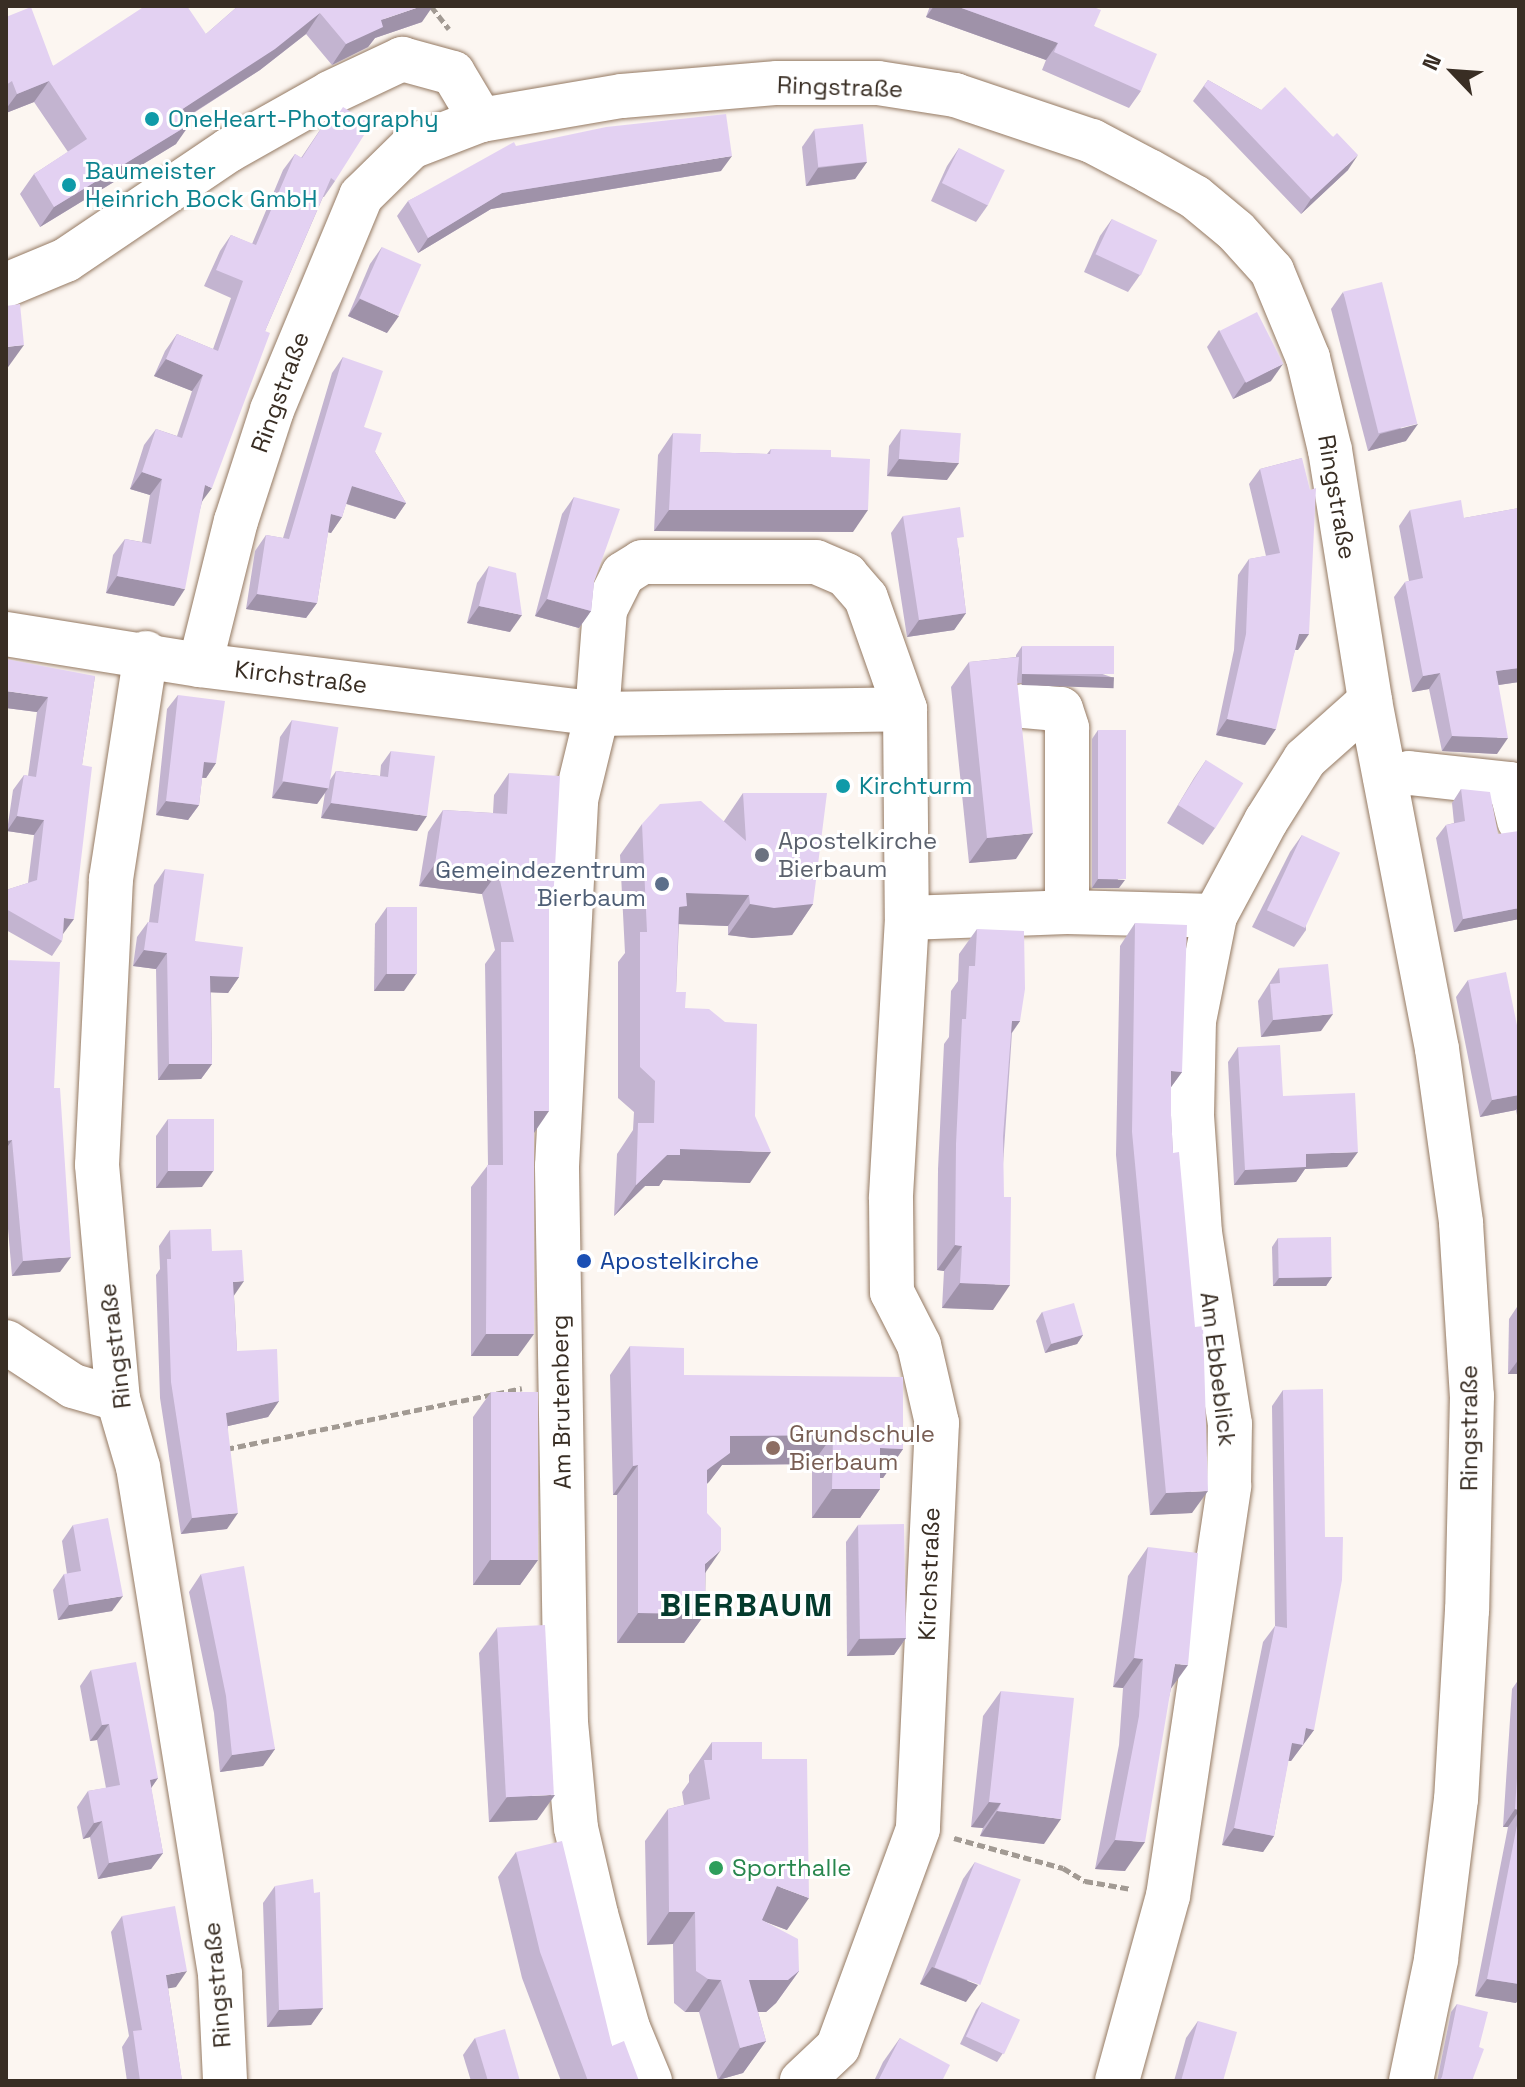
<!DOCTYPE html>
<meta charset="utf-8">
<style>
body{margin:0}
#map{position:relative;width:1525px;height:2087px;overflow:hidden;background:#fcf6f1;font-family:"Space Grotesk",sans-serif}
div>[style]{position:absolute}
[style*='--x']{left:calc(var(--x)*1px);top:calc(var(--y)*1px);width:calc(var(--w)*1px);rotate:calc(var(--a)*1deg)}
.path>*{height:5px;margin-top:-2.5px;transform-origin:0;background:repeating-linear-gradient(90deg,#a29a93 0 8px,transparent 0 12px)}
.roads{filter:drop-shadow(0 0 2px #957a63) drop-shadow(0 0 2px #957a63)}
.minor>*{height:44px;margin:-22px;padding:0 22px;transform-origin:22px;border-radius:22px;background:#fff}
.wall>*{inset:0;background:#c3b4d0}
.shaded-wall>*{inset:0;background:#9f92a9;transform-origin:0 0}
.building>*{inset:0;background:#e3d1f2;transform-origin:0 0}
.dots>*{width:22px;height:22px;translate:-50% -50%;box-sizing:border-box;border:4px solid #fff;border-radius:50%}
span{translate:-50% -50%;white-space:nowrap;text-align:center;line-height:1.15;-webkit-text-stroke:6px #fff;paint-order:stroke}
.street-label{font-size:24px;color:#392e24}
.culture-label{font-size:24px;color:#0d838f}
.left{translate:0 -50%;text-align:left}
.worship-label{font-size:24px;color:#5b616d}
.service-label{font-size:24px;color:#4e5e75}
.right{translate:-100% -50%;text-align:right}
.transit-label{font-size:24px;color:#164399}
.education-label{font-size:24px;color:#785e54}
.leisure-label{font-size:24px;color:#27864d}
.district-label{font-size:32px;color:#043b2d;font-weight:700;letter-spacing:2px}
.frame{position:absolute;inset:0;border:8px solid #392e24;pointer-events:none}
.north{position:absolute;left:1413px;top:32px;width:80px;height:80px;-webkit-text-stroke:6px #fff;paint-order:stroke;rotate:295deg;font-size:22px;font-weight:700;line-height:32px;text-align:center;color:#392e24}
.north::after{content:'';display:block;margin:auto;width:28px;height:36px;background:#392e24;clip-path:polygon(50% 0,100% 100%,50% 72%,0 100%)}
</style>
<div id="map">
<div class="path">
<i style="--x:431;--y:6;--w:29;--a:52"></i>
<i style="--x:226;--y:1449;--w:302;--a:-11.6"></i>
<i style="--x:954;--y:1838;--w:113;--a:15.4"></i>
<i style="--x:1063;--y:1868;--w:26;--a:31"></i>
<i style="--x:1085;--y:1881;--w:47;--a:9.9"></i>
</div>
<div class="roads">
<div class="minor">
<i style="--x:6;--y:285;--w:65;--a:-22.6"></i>
<i style="--x:66;--y:260;--w:197;--a:-34"></i>
<i style="--x:229;--y:150;--w:116;--a:-29.4"></i>
<i style="--x:330;--y:93;--w:80;--a:-25.3"></i>
<i style="--x:402;--y:59;--w:53;--a:15.4"></i>
<i style="--x:453;--y:73;--w:55;--a:59.2"></i>
<i style="--x:6;--y:634;--w:196;--a:9.1"></i>
<i style="--x:200;--y:665;--w:400;--a:7"></i>
<i style="--x:597;--y:714;--w:308;--a:-0.9"></i>
<i style="--x:146;--y:653;--w:229;--a:98.8"></i>
<i style="--x:111;--y:879;--w:286;--a:92.8"></i>
<i style="--x:97;--y:1165;--w:235;--a:84.9"></i>
<i style="--x:118;--y:1399;--w:71;--a:73.6"></i>
<i style="--x:138;--y:1467;--w:514;--a:80.81"></i>
<i style="--x:220;--y:1974;--w:107;--a:87.3"></i>
<i style="--x:200;--y:665;--w:148;--a:-76"></i>
<i style="--x:236;--y:521;--w:117;--a:-72"></i>
<i style="--x:272;--y:410;--w:232;--a:-67.4"></i>
<i style="--x:361;--y:196;--w:70;--a:-44.4"></i>
<i style="--x:411;--y:147;--w:75;--a:-21.1"></i>
<i style="--x:481;--y:120;--w:143;--a:-9.7"></i>
<i style="--x:622;--y:96;--w:156;--a:-4.8"></i>
<i style="--x:777;--y:83;--w:101;--a:0"></i>
<i style="--x:878;--y:83;--w:78;--a:8.9"></i>
<i style="--x:955;--y:95;--w:145;--a:18.6"></i>
<i style="--x:1092;--y:141;--w:64;--a:27.8"></i>
<i style="--x:1149;--y:171;--w:53;--a:29.5"></i>
<i style="--x:1195;--y:197;--w:53;--a:39.7"></i>
<i style="--x:1236;--y:231;--w:54;--a:48"></i>
<i style="--x:1272;--y:271;--w:94;--a:67.5"></i>
<i style="--x:1308;--y:358;--w:95;--a:76.6"></i>
<i style="--x:1330;--y:450;--w:254;--a:80.9"></i>
<i style="--x:1370;--y:701;--w:354;--a:79.1"></i>
<i style="--x:1437;--y:1049;--w:176;--a:82.1"></i>
<i style="--x:1461;--y:1223;--w:173;--a:86.4"></i>
<i style="--x:1472;--y:1396;--w:214;--a:91.3"></i>
<i style="--x:1467;--y:1610;--w:189;--a:93.3"></i>
<i style="--x:1456;--y:1799;--w:162;--a:97.1"></i>
<i style="--x:1436;--y:1960;--w:124;--a:101.7"></i>
<i style="--x:1024;--y:706;--w:37;--a:5"></i>
<i style="--x:1061;--y:709;--w:20;--a:72"></i>
<i style="--x:1067;--y:728;--w:184;--a:90"></i>
<i style="--x:1385;--y:777;--w:24;--a:-9"></i>
<i style="--x:1409;--y:773;--w:102;--a:6.2"></i>
<i style="--x:1510;--y:784;--w:38;--a:76"></i>
<i style="--x:907;--y:918;--w:160;--a:-2.1"></i>
<i style="--x:1067;--y:912;--w:148;--a:1.5"></i>
<i style="--x:6;--y:1342;--w:80;--a:33.3"></i>
<i style="--x:73;--y:1386;--w:47;--a:16.1"></i>
<i style="--x:650;--y:2081;--w:57;--a:-112.5"></i>
<i style="--x:628;--y:2028;--w:118;--a:-105.7"></i>
<i style="--x:596;--y:1914;--w:88;--a:-103.1"></i>
<i style="--x:576;--y:1828;--w:105;--a:-95.4"></i>
<i style="--x:566;--y:1723;--w:557;--a:-90.93"></i>
<i style="--x:557;--y:1166;--w:366;--a:-87"></i>
<i style="--x:576;--y:800;--w:89;--a:-76.3"></i>
<i style="--x:597;--y:714;--w:104;--a:-85.6"></i>
<i style="--x:605;--y:610;--w:40;--a:-63.4"></i>
<i style="--x:623;--y:574;--w:22;--a:-32"></i>
<i style="--x:642;--y:562;--w:174;--a:0"></i>
<i style="--x:816;--y:562;--w:33;--a:23"></i>
<i style="--x:846;--y:575;--w:30;--a:49"></i>
<i style="--x:866;--y:598;--w:118;--a:70.6"></i>
<i style="--x:905;--y:709;--w:209;--a:89.5"></i>
<i style="--x:907;--y:918;--w:281;--a:93.3"></i>
<i style="--x:891;--y:1199;--w:93;--a:89.4"></i>
<i style="--x:892;--y:1292;--w:59;--a:63"></i>
<i style="--x:919;--y:1345;--w:80;--a:77"></i>
<i style="--x:937;--y:1423;--w:406;--a:92.7"></i>
<i style="--x:918;--y:1829;--w:232;--a:110.2"></i>
<i style="--x:838;--y:2047;--w:50;--a:136.6"></i>
<i style="--x:1117;--y:2081;--w:192;--a:-74.6"></i>
<i style="--x:1168;--y:1896;--w:415;--a:-81.5"></i>
<i style="--x:1229;--y:1486;--w:62;--a:-89.1"></i>
<i style="--x:1230;--y:1424;--w:193;--a:-98.9"></i>
<i style="--x:1200;--y:1233;--w:118;--a:-93.9"></i>
<i style="--x:1192;--y:1115;--w:94;--a:-88.8"></i>
<i style="--x:1194;--y:1021;--w:107;--a:-78.7"></i>
<i style="--x:1215;--y:916;--w:108;--a:-61.8"></i>
<i style="--x:1266;--y:821;--w:73;--a:-57.8"></i>
<i style="--x:1305;--y:759;--w:87;--a:-41.7"></i>
</div>
</div>
<div class="wall">
<i style="clip-path:polygon(238px 6px,422px 22px,375px 38px,368px 47px,332px 65px,306px 34px,260px 70px,186px 118px,176px 144px,40px 227px,20px 194px,34px 174px,68px 152px,34px 102px,6px 113px,6px 17px,53px 66px,206px 34px)"></i>
<i style="clip-path:polygon(930px 6px,1091px 6px,1094px 26px,1141px 91px,1129px 108px,1042px 70px,1046px 60px,926px 17px)"></i>
<i style="clip-path:polygon(1208px 80px,1261px 110px,1333px 137px,1348px 170px,1301px 214px,1193px 101px)"></i>
<i style="clip-path:polygon(328px 118px,335px 181px,324px 197px,323px 197px,265px 331px,202px 502px,174px 606px,106px 593px,113px 555px,125px 539px,142px 542px,150px 495px,130px 489px,144px 445px,156px 429px,177px 436px,192px 391px,154px 376px,165px 351px,177px 334px,213px 349px,231px 298px,204px 286px,220px 251px,231px 235px,252px 244px,283px 170px,295px 154px,301px 158px)"></i>
<i style="clip-path:polygon(814px 130px,867px 162px,855px 179px,806px 186px,802px 147px)"></i>
<i style="clip-path:polygon(516px 146px,721px 171px,491px 209px,418px 253px,397px 216px,408px 201px)"></i>
<i style="clip-path:polygon(959px 148px,988px 205px,976px 222px,931px 201px,947px 166px)"></i>
<i style="clip-path:polygon(1112px 219px,1140px 275px,1128px 292px,1084px 272px,1100px 236px)"></i>
<i style="clip-path:polygon(382px 247px,387px 333px,348px 316px,370px 264px)"></i>
<i style="clip-path:polygon(1343px 292px,1406px 441px,1368px 451px,1331px 309px)"></i>
<i style="clip-path:polygon(1219px 330px,1271px 381px,1233px 399px,1207px 347px)"></i>
<i style="clip-path:polygon(343px 357px,364px 427px,375px 452px,406px 503px,395px 519px,346px 504px,342px 517px,331px 533px,328px 532px,317px 603px,306px 618px,246px 609px,255px 551px,266px 535px,283px 538px,332px 373px)"></i>
<i style="clip-path:polygon(901px 429px,947px 480px,887px 476px,889px 446px)"></i>
<i style="clip-path:polygon(673px 433px,700px 452px,767px 454px,771px 449px,831px 457px,853px 532px,654px 531px,658px 455px)"></i>
<i style="clip-path:polygon(1302px 458px,1298px 650px,1295px 650px,1265px 745px,1216px 735px,1234px 650px,1238px 575px,1249px 559px,1266px 556px,1249px 484px,1260px 469px)"></i>
<i style="clip-path:polygon(574px 497px,594px 582px,591px 611px,579px 628px,535px 616px,562px 514px)"></i>
<i style="clip-path:polygon(1519px 508px,1519px 682px,1498px 685px,1497px 754px,1442px 751px,1429px 689px,1412px 692px,1394px 597px,1405px 582px,1409px 581px,1399px 526px,1410px 510px,1464px 518px)"></i>
<i style="clip-path:polygon(903px 516px,958px 546px,966px 613px,954px 630px,907px 637px,891px 533px)"></i>
<i style="clip-path:polygon(489px 566px,510px 632px,467px 623px,477px 583px)"></i>
<i style="clip-path:polygon(1022px 646px,1114px 678px,1108px 687px,1017px 683px,1016px 859px,969px 863px,951px 687px,969px 662px,1016px 657px,1016px 655px)"></i>
<i style="clip-path:polygon(95px 676px,82px 765px,62px 941px,52px 956px,6px 930px,6px 890px,28px 883px,34px 835px,7px 831px,13px 790px,24px 775px,28px 776px,37px 712px,6px 708px)"></i>
<i style="clip-path:polygon(178px 695px,216px 763px,206px 778px,202px 778px,199px 805px,188px 820px,156px 815px,167px 709px)"></i>
<i style="clip-path:polygon(292px 720px,330px 780px,336px 771px,380px 776px,381px 765px,391px 751px,417px 831px,321px 818px,325px 793px,317px 804px,272px 798px,280px 737px)"></i>
<i style="clip-path:polygon(1098px 730px,1119px 888px,1092px 888px,1092px 739px)"></i>
<i style="clip-path:polygon(1206px 760px,1215px 828px,1203px 845px,1167px 823px,1194px 778px)"></i>
<i style="clip-path:polygon(509px 773px,549px 909px,518px 1356px,471px 1356px,471px 1187px,488px 1165px,485px 964px,495px 950px,482px 894px,419px 886px,428px 832px,443px 810px,493px 813px,494px 795px)"></i>
<i style="clip-path:polygon(1461px 789px,1498px 834px,1519px 919px,1454px 932px,1436px 838px,1446px 825px,1454px 823px,1452px 803px)"></i>
<i style="clip-path:polygon(743px 793px,813px 904px,792px 935px,752px 938px,728px 935px,728px 926px,679px 924px,676px 992px,685px 1008px,750px 1183px,663px 1180px,659px 1186px,645px 1186px,614px 1216px,617px 1154px,633px 1130px,634px 1112px,618px 1098px,618px 962px,625px 953px,620px 855px,642px 824px,724px 821px)"></i>
<i style="clip-path:polygon(1302px 835px,1306px 930px,1294px 947px,1252px 927px,1290px 852px)"></i>
<i style="clip-path:polygon(165px 869px,195px 941px,239px 977px,228px 993px,211px 992px,212px 1064px,201px 1079px,158px 1080px,156px 969px,133px 966px,137px 937px,148px 922px,149px 922px,154px 885px)"></i>
<i style="clip-path:polygon(387px 907px,404px 991px,374px 991px,375px 924px)"></i>
<i style="clip-path:polygon(1135px 923px,1182px 1072px,1171px 1087px,1171px 1115px,1192px 1513px,1150px 1515px,1116px 1155px,1120px 946px)"></i>
<i style="clip-path:polygon(977px 929px,1020px 1021px,1012px 1033px,993px 1310px,942px 1308px,944px 1271px,937px 1270px,938px 1169px,944px 1044px,949px 1037px,951px 991px,958px 981px,959px 954px)"></i>
<i style="clip-path:polygon(6px 960px,54px 1088px,60px 1272px,12px 1276px,6px 1205px)"></i>
<i style="clip-path:polygon(1279px 968px,1321px 1031px,1261px 1037px,1258px 1001px)"></i>
<i style="clip-path:polygon(1468px 980px,1519px 1095px,1519px 1126px,1516px 1110px,1480px 1117px,1456px 997px)"></i>
<i style="clip-path:polygon(1238px 1047px,1283px 1096px,1347px 1167px,1305px 1169px,1296px 1182px,1234px 1185px,1228px 1062px)"></i>
<i style="clip-path:polygon(168px 1119px,202px 1187px,156px 1188px,156px 1136px)"></i>
<i style="clip-path:polygon(170px 1230px,212px 1251px,234px 1296px,237px 1351px,279px 1401px,268px 1417px,228px 1426px,227px 1529px,181px 1534px,160px 1398px,156px 1275px,160px 1269px,159px 1246px)"></i>
<i style="clip-path:polygon(1278px 1238px,1332px 1277px,1326px 1286px,1273px 1286px,1272px 1247px)"></i>
<i style="clip-path:polygon(1519px 1304px,1519px 1374px,1508px 1374px,1509px 1319px)"></i>
<i style="clip-path:polygon(1042px 1312px,1083px 1335px,1077px 1344px,1045px 1353px,1036px 1321px)"></i>
<i style="clip-path:polygon(630px 1346px,684px 1375px,903px 1449px,883px 1478px,880px 1478px,880px 1489px,860px 1518px,812px 1518px,812px 1464px,722px 1465px,707px 1484px,705px 1614px,684px 1643px,617px 1643px,617px 1495px,613px 1495px,610px 1375px)"></i>
<i style="clip-path:polygon(1283px 1390px,1314px 1730px,1291px 1761px,1288px 1761px,1274px 1836px,1263px 1852px,1222px 1845px,1263px 1642px,1275px 1626px,1272px 1406px)"></i>
<i style="clip-path:polygon(491px 1392px,538px 1560px,520px 1585px,473px 1585px,473px 1417px)"></i>
<i style="clip-path:polygon(73px 1525px,112px 1611px,58px 1620px,53px 1590px,64px 1574px,67px 1574px,62px 1541px)"></i>
<i style="clip-path:polygon(858px 1525px,906px 1638px,894px 1655px,847px 1656px,846px 1542px)"></i>
<i style="clip-path:polygon(1148px 1547px,1171px 1689px,1125px 1871px,1095px 1869px,1119px 1745px,1123px 1688px,1113px 1687px,1128px 1576px)"></i>
<i style="clip-path:polygon(201px 1574px,275px 1749px,263px 1766px,220px 1772px,214px 1713px,189px 1592px)"></i>
<i style="clip-path:polygon(497px 1628px,537px 1820px,489px 1822px,479px 1653px)"></i>
<i style="clip-path:polygon(91px 1670px,158px 1778px,151px 1788px,163px 1853px,151px 1869px,98px 1879px,90px 1837px,83px 1839px,77px 1807px,88px 1791px,106px 1788px,97px 1740px,90px 1741px,80px 1686px)"></i>
<i style="clip-path:polygon(1519px 1679px,1519px 1998px,1516px 2003px,1475px 1996px,1508px 1827px,1503px 1827px,1512px 1689px)"></i>
<i style="clip-path:polygon(1001px 1691px,1044px 1844px,980px 1836px,983px 1828px,971px 1827px,983px 1716px)"></i>
<i style="clip-path:polygon(712px 1742px,762px 1759px,787px 1930px,764px 1921px,799px 1971px,776px 2003px,766px 2012px,758px 2012px,766px 2041px,743px 2073px,718px 2080px,699px 2012px,685px 2012px,674px 2003px,673px 1944px,647px 1945px,645px 1841px,668px 1809px,684px 1805px,682px 1792px,689px 1782px,689px 1775px)"></i>
<i style="clip-path:polygon(516px 1852px,612px 2046px,639px 2081px,561px 2081px,522px 1978px,498px 1877px)"></i>
<i style="clip-path:polygon(975px 1862px,966px 2002px,920px 1984px,963px 1879px)"></i>
<i style="clip-path:polygon(275px 1886px,323px 2008px,311px 2025px,267px 2027px,263px 1903px)"></i>
<i style="clip-path:polygon(122px 1916px,176px 1987px,168px 1988px,182px 2081px,127px 2081px,122px 2047px,129px 2036px,111px 1932px)"></i>
<i style="clip-path:polygon(982px 2002px,1003px 2053px,997px 2062px,960px 2044px,976px 2010px)"></i>
<i style="clip-path:polygon(1457px 2004px,1479px 2047px,1472px 2081px,1437px 2081px,1451px 2012px)"></i>
<i style="clip-path:polygon(1198px 2021px,1223px 2081px,1174px 2081px,1186px 2038px)"></i>
<i style="clip-path:polygon(475px 2038px,520px 2081px,471px 2081px,463px 2055px)"></i>
<i style="clip-path:polygon(900px 2038px,942px 2081px,874px 2081px,883px 2062px)"></i>
</div>
<div class="shaded-wall">
<i style="clip-path:polygon(422px 6px,433px 6px,422px 22px,375px 38px,368px 47px,332px 65px,346px 44px,381px 20px)"></i>
<i style="clip-path:polygon(934px 6px,956px 6px,1058px 43px,1046px 60px,926px 17px)"></i>
<i style="clip-path:polygon(320px 13px,306px 34px,260px 70px,166px 130px,181px 110px)"></i>
<i style="clip-path:polygon(49px 81px,34px 102px,6px 113px,6px 109px,17px 94px)"></i>
<i style="clip-path:polygon(190px 124px,176px 144px,40px 227px,54px 207px)"></i>
<i style="clip-path:polygon(1358px 155px,1348px 170px,1301px 214px,1311px 199px)"></i>
<i style="clip-path:polygon(732px 156px,721px 171px,491px 209px,418px 253px,428px 238px,502px 193px)"></i>
<i style="clip-path:polygon(867px 162px,855px 179px,806px 186px,818px 168px)"></i>
<i style="clip-path:polygon(360px 299px,399px 316px,387px 333px,348px 316px)"></i>
<i style="clip-path:polygon(24px 345px,6px 370px,6px 347px)"></i>
<i style="clip-path:polygon(166px 359px,203px 375px,192px 391px,154px 376px)"></i>
<i style="clip-path:polygon(1283px 364px,1271px 381px,1233px 399px,1245px 382px)"></i>
<i style="clip-path:polygon(1418px 424px,1406px 441px,1368px 451px,1380px 434px)"></i>
<i style="clip-path:polygon(899px 459px,959px 463px,947px 480px,887px 476px)"></i>
<i style="clip-path:polygon(142px 472px,162px 479px,150px 495px,130px 489px)"></i>
<i style="clip-path:polygon(205px 485px,212px 488px,200px 504px)"></i>
<i style="clip-path:polygon(352px 486px,406px 503px,395px 519px,341px 502px)"></i>
<i style="clip-path:polygon(669px 510px,868px 510px,853px 532px,654px 531px)"></i>
<i style="clip-path:polygon(331px 514px,342px 517px,331px 533px,319px 530px)"></i>
<i style="clip-path:polygon(117px 576px,185px 589px,174px 606px,106px 593px)"></i>
<i style="clip-path:polygon(257px 594px,317px 603px,306px 618px,246px 609px)"></i>
<i style="clip-path:polygon(547px 599px,591px 611px,579px 628px,535px 616px)"></i>
<i style="clip-path:polygon(479px 606px,522px 615px,510px 632px,467px 623px)"></i>
<i style="clip-path:polygon(966px 613px,954px 630px,907px 637px,919px 620px)"></i>
<i style="clip-path:polygon(1299px 634px,1309px 634px,1298px 650px,1288px 649px)"></i>
<i style="clip-path:polygon(1519px 668px,1519px 682px,1485px 687px,1496px 671px)"></i>
<i style="clip-path:polygon(1440px 673px,1429px 689px,1412px 692px,1423px 676px)"></i>
<i style="left:1022px;top:674px;width:92px;height:11px;rotate:2deg"></i>
<i style="clip-path:polygon(6px 691px,48px 697px,37px 712px,6px 708px)"></i>
<i style="clip-path:polygon(1227px 719px,1276px 729px,1265px 745px,1216px 735px)"></i>
<i style="clip-path:polygon(1452px 736px,1508px 738px,1497px 754px,1442px 751px)"></i>
<i style="clip-path:polygon(204px 762px,216px 763px,206px 778px,194px 777px)"></i>
<i style="clip-path:polygon(284px 781px,329px 787px,317px 804px,272px 798px)"></i>
<i style="clip-path:polygon(166px 801px,199px 805px,188px 820px,156px 815px)"></i>
<i style="clip-path:polygon(331px 803px,427px 816px,417px 831px,321px 818px)"></i>
<i style="clip-path:polygon(17px 816px,44px 820px,34px 835px,7px 831px)"></i>
<i style="clip-path:polygon(1033px 833px,1016px 859px,969px 863px,987px 838px)"></i>
<i style="clip-path:polygon(435px 864px,498px 872px,482px 894px,419px 886px)"></i>
<i style="clip-path:polygon(1098px 879px,1125px 880px,1119px 888px,1092px 888px)"></i>
<i style="clip-path:polygon(686px 893px,749px 895px,728px 926px,675px 924px,666px 937px)"></i>
<i style="clip-path:polygon(750px 904px,813px 904px,792px 935px,752px 938px,728px 935px)"></i>
<i style="clip-path:polygon(1519px 908px,1519px 919px,1454px 932px,1463px 919px)"></i>
<i style="clip-path:polygon(64px 918px,74px 919px,63px 934px)"></i>
<i style="clip-path:polygon(144px 950px,167px 953px,156px 969px,133px 966px)"></i>
<i style="clip-path:polygon(386px 974px,416px 974px,404px 991px,374px 991px)"></i>
<i style="clip-path:polygon(210px 976px,239px 977px,228px 993px,199px 992px)"></i>
<i style="clip-path:polygon(1333px 1014px,1321px 1031px,1261px 1037px,1273px 1020px)"></i>
<i style="clip-path:polygon(1012px 1021px,1020px 1021px,1002px 1046px)"></i>
<i style="clip-path:polygon(169px 1064px,212px 1064px,201px 1079px,158px 1080px)"></i>
<i style="clip-path:polygon(1171px 1071px,1182px 1072px,1166px 1094px)"></i>
<i style="clip-path:polygon(1519px 1095px,1519px 1106px,1516px 1110px,1480px 1117px,1492px 1100px)"></i>
<i style="clip-path:polygon(534px 1111px,549px 1111px,534px 1133px)"></i>
<i style="clip-path:polygon(12px 1140px,6px 1149px,6px 1141px)"></i>
<i style="clip-path:polygon(680px 1149px,771px 1152px,750px 1183px,663px 1180px,659px 1186px,645px 1186px,614px 1216px,636px 1185px,667px 1155px)"></i>
<i style="clip-path:polygon(1358px 1152px,1347px 1167px,1305px 1169px,1296px 1182px,1234px 1185px,1245px 1170px,1306px 1154px)"></i>
<i style="clip-path:polygon(214px 1170px,202px 1187px,156px 1188px,168px 1171px)"></i>
<i style="clip-path:polygon(955px 1245px,962px 1246px,944px 1271px,937px 1270px)"></i>
<i style="clip-path:polygon(71px 1257px,60px 1272px,12px 1276px,23px 1261px)"></i>
<i style="clip-path:polygon(1332px 1277px,1326px 1286px,1273px 1286px,1279px 1278px)"></i>
<i style="clip-path:polygon(244px 1281px,233px 1297px,233px 1282px)"></i>
<i style="clip-path:polygon(960px 1283px,1010px 1285px,993px 1310px,942px 1308px)"></i>
<i style="clip-path:polygon(486px 1334px,534px 1334px,518px 1356px,471px 1356px)"></i>
<i style="clip-path:polygon(1083px 1335px,1077px 1344px,1045px 1353px,1051px 1344px)"></i>
<i style="clip-path:polygon(1519px 1359px,1519px 1374px,1508px 1374px)"></i>
<i style="clip-path:polygon(279px 1401px,268px 1417px,215px 1429px,226px 1413px)"></i>
<i style="clip-path:polygon(833px 1435px,812px 1464px,722px 1465px,709px 1482px,687px 1499px,730px 1436px)"></i>
<i style="clip-path:polygon(880px 1448px,903px 1449px,883px 1478px,860px 1478px)"></i>
<i style="clip-path:polygon(638px 1465px,617px 1495px,613px 1495px,633px 1466px)"></i>
<i style="clip-path:polygon(832px 1489px,880px 1489px,860px 1518px,812px 1518px)"></i>
<i style="clip-path:polygon(1208px 1491px,1192px 1513px,1150px 1515px,1166px 1493px)"></i>
<i style="clip-path:polygon(238px 1513px,227px 1529px,181px 1534px,192px 1518px)"></i>
<i style="clip-path:polygon(721px 1550px,701px 1579px,705px 1564px)"></i>
<i style="clip-path:polygon(490px 1560px,538px 1560px,520px 1585px,473px 1585px)"></i>
<i style="clip-path:polygon(123px 1596px,112px 1611px,58px 1620px,69px 1605px)"></i>
<i style="clip-path:polygon(638px 1613px,705px 1614px,684px 1643px,617px 1643px)"></i>
<i style="clip-path:polygon(906px 1638px,894px 1655px,847px 1656px,859px 1639px)"></i>
<i style="clip-path:polygon(1134px 1658px,1143px 1659px,1123px 1688px,1113px 1687px)"></i>
<i style="clip-path:polygon(1175px 1664px,1188px 1665px,1167px 1694px)"></i>
<i style="clip-path:polygon(109px 1724px,97px 1740px,90px 1741px,102px 1725px)"></i>
<i style="clip-path:polygon(1306px 1728px,1314px 1730px,1291px 1761px,1280px 1760px,1292px 1743px)"></i>
<i style="clip-path:polygon(275px 1749px,263px 1766px,220px 1772px,232px 1755px)"></i>
<i style="clip-path:polygon(158px 1778px,147px 1794px,150px 1780px)"></i>
<i style="clip-path:polygon(555px 1795px,537px 1820px,489px 1822px,507px 1797px)"></i>
<i style="clip-path:polygon(989px 1802px,1001px 1803px,983px 1828px,971px 1827px)"></i>
<i style="clip-path:polygon(1515px 1809px,1519px 1810px,1519px 1811px,1508px 1827px,1503px 1827px)"></i>
<i style="clip-path:polygon(997px 1811px,1061px 1819px,1044px 1844px,980px 1836px)"></i>
<i style="clip-path:polygon(102px 1821px,90px 1837px,83px 1839px,94px 1823px)"></i>
<i style="clip-path:polygon(1234px 1828px,1274px 1836px,1263px 1852px,1222px 1845px)"></i>
<i style="clip-path:polygon(1115px 1840px,1145px 1842px,1125px 1871px,1095px 1869px)"></i>
<i style="clip-path:polygon(163px 1853px,151px 1869px,98px 1879px,109px 1863px)"></i>
<i style="clip-path:polygon(777px 1886px,809px 1898px,787px 1930px,755px 1918px)"></i>
<i style="clip-path:polygon(669px 1912px,695px 1912px,673px 1944px,647px 1945px)"></i>
<i style="clip-path:polygon(932px 1967px,978px 1985px,966px 2002px,920px 1984px)"></i>
<i style="clip-path:polygon(187px 1971px,176px 1987px,155px 1991px,166px 1975px)"></i>
<i style="clip-path:polygon(799px 1971px,776px 2003px,766px 2012px,730px 2012px,749px 1980px)"></i>
<i style="clip-path:polygon(708px 1979px,721px 1980px,699px 2012px,685px 2012px)"></i>
<i style="clip-path:polygon(1487px 1979px,1519px 1984px,1519px 1998px,1516px 2003px,1475px 1996px)"></i>
<i style="clip-path:polygon(323px 2008px,311px 2025px,267px 2027px,279px 2010px)"></i>
<i style="clip-path:polygon(766px 2041px,743px 2073px,718px 2080px,740px 2048px)"></i>
</div>
<div class="building">
<i style="clip-path:polygon(145px 6px,187px 6px,206px 34px,238px 6px,422px 6px,381px 20px,383px 27px,346px 44px,320px 13px,275px 49px,181px 110px,190px 124px,54px 207px,34px 174px,87px 139px,49px 81px,17px 94px,12px 81px,6px 85px,6px 17px,31px 7px,53px 66px)"></i>
<i style="clip-path:polygon(956px 6px,1091px 6px,1101px 10px,1094px 26px,1157px 54px,1141px 91px,1054px 52px,1058px 43px)"></i>
<i style="clip-path:polygon(1208px 80px,1261px 110px,1285px 87px,1333px 137px,1337px 133px,1358px 155px,1311px 199px,1204px 86px)"></i>
<i style="clip-path:polygon(343px 107px,371px 124px,335px 181px,331px 178px,265px 331px,270px 333px,212px 488px,205px 485px,185px 589px,117px 576px,125px 539px,151px 544px,162px 479px,142px 472px,156px 429px,182px 438px,203px 375px,166px 359px,177px 334px,218px 351px,243px 281px,216px 270px,231px 235px,256px 245px,295px 154px,302px 158px,328px 118px,333px 122px)"></i>
<i style="clip-path:polygon(726px 114px,732px 156px,502px 193px,428px 238px,408px 201px,514px 142px,516px 146px,606px 127px)"></i>
<i style="left:863px;top:124px;width:38px;height:49px;rotate:84deg"></i>
<i style="left:959px;top:148px;width:51px;height:39px;rotate:26deg"></i>
<i style="left:1112px;top:219px;width:50px;height:39px;rotate:25deg"></i>
<i style="left:382px;top:247px;width:43px;height:56px;rotate:24deg"></i>
<i style="left:1382px;top:282px;width:146px;height:40px;rotate:76deg"></i>
<i style="clip-path:polygon(20px 304px,24px 345px,6px 347px,6px 306px)"></i>
<i style="left:1257px;top:312px;width:58px;height:42px;rotate:63deg"></i>
<i style="clip-path:polygon(343px 357px,383px 371px,364px 427px,382px 433px,375px 452px,406px 503px,352px 486px,342px 517px,331px 514px,317px 603px,257px 594px,266px 535px,289px 539px)"></i>
<i style="left:901px;top:429px;width:60px;height:30px;rotate:4deg"></i>
<i style="clip-path:polygon(673px 433px,701px 434px,700px 452px,770px 454px,771px 449px,831px 450px,831px 457px,870px 459px,868px 510px,669px 510px)"></i>
<i style="clip-path:polygon(1302px 458px,1310px 490px,1316px 488px,1309px 634px,1299px 634px,1276px 729px,1227px 719px,1246px 634px,1249px 559px,1280px 553px,1260px 469px)"></i>
<i style="clip-path:polygon(574px 497px,620px 509px,594px 582px,591px 611px,547px 599px)"></i>
<i style="clip-path:polygon(1461px 500px,1464px 518px,1519px 508px,1519px 668px,1496px 671px,1508px 738px,1452px 736px,1440px 673px,1423px 676px,1405px 582px,1423px 578px,1410px 510px)"></i>
<i style="clip-path:polygon(960px 507px,964px 537px,957px 538px,966px 613px,919px 620px,903px 516px)"></i>
<i style="clip-path:polygon(489px 566px,516px 573px,522px 615px,479px 606px)"></i>
<i style="left:1022px;top:646px;width:92px;height:28px"></i>
<i style="clip-path:polygon(1019px 657px,1017px 680px,1033px 833px,987px 838px,969px 662px)"></i>
<i style="clip-path:polygon(6px 659px,95px 676px,82px 765px,92px 767px,74px 919px,64px 918px,62px 941px,6px 909px,6px 890px,37px 880px,44px 820px,17px 816px,24px 775px,36px 777px,48px 697px,6px 691px)"></i>
<i style="clip-path:polygon(178px 695px,225px 701px,216px 763px,204px 762px,199px 805px,166px 801px)"></i>
<i style="left:292px;top:720px;width:47px;height:62px;rotate:9deg"></i>
<i style="left:1098px;top:730px;width:28px;height:149px"></i>
<i style="clip-path:polygon(391px 751px,435px 756px,427px 816px,331px 803px,336px 771px,388px 777px)"></i>
<i style="left:1206px;top:760px;width:44px;height:53px;rotate:32deg"></i>
<i style="clip-path:polygon(509px 773px,560px 776px,553px 903px,549px 903px,549px 1111px,534px 1111px,534px 1334px,486px 1334px,487px 1165px,503px 1165px,501px 942px,514px 942px,498px 872px,435px 864px,443px 810px,507px 814px)"></i>
<i style="clip-path:polygon(1461px 789px,1490px 792px,1498px 834px,1519px 831px,1519px 908px,1463px 919px,1446px 825px,1465px 821px)"></i>
<i style="clip-path:polygon(743px 793px,827px 793px,813px 904px,774px 908px,750px 904px,749px 895px,686px 893px,687px 906px,679px 907px,676px 992px,686px 992px,685px 1008px,709px 1009px,725px 1022px,757px 1024px,755px 1116px,771px 1152px,680px 1149px,680px 1155px,667px 1155px,636px 1185px,638px 1123px,654px 1123px,655px 1081px,640px 1067px,640px 932px,647px 932px,642px 824px,660px 804px,701px 801px,746px 841px)"></i>
<i style="left:1302px;top:835px;width:42px;height:83px;rotate:25deg"></i>
<i style="clip-path:polygon(165px 869px,204px 874px,195px 941px,243px 947px,239px 977px,210px 976px,212px 1064px,169px 1064px,167px 953px,144px 950px,148px 922px,158px 923px)"></i>
<i style="left:387px;top:907px;width:30px;height:67px"></i>
<i style="clip-path:polygon(1135px 923px,1187px 925px,1182px 1072px,1171px 1071px,1171px 1115px,1173px 1153px,1179px 1152px,1195px 1327px,1203px 1326px,1208px 1491px,1166px 1493px,1132px 1132px)"></i>
<i style="clip-path:polygon(977px 929px,1024px 931px,1025px 989px,1020px 1021px,1012px 1021px,1003px 1137px,1004px 1197px,1011px 1197px,1010px 1285px,960px 1283px,962px 1246px,955px 1245px,956px 1144px,962px 1019px,966px 1019px,969px 966px,975px 966px)"></i>
<i style="clip-path:polygon(6px 960px,60px 962px,54px 1088px,60px 1088px,71px 1257px,23px 1261px,12px 1140px,6px 1141px)"></i>
<i style="clip-path:polygon(1328px 964px,1333px 1014px,1273px 1020px,1270px 984px,1280px 983px,1279px 968px)"></i>
<i style="clip-path:polygon(1506px 972px,1519px 1035px,1519px 1095px,1492px 1100px,1468px 980px)"></i>
<i style="clip-path:polygon(1280px 1045px,1283px 1096px,1355px 1093px,1358px 1152px,1306px 1154px,1306px 1167px,1245px 1170px,1238px 1047px)"></i>
<i style="left:168px;top:1119px;width:46px;height:52px"></i>
<i style="clip-path:polygon(211px 1229px,212px 1251px,242px 1250px,244px 1281px,233px 1282px,237px 1351px,277px 1349px,279px 1401px,226px 1413px,238px 1513px,192px 1518px,171px 1382px,167px 1259px,171px 1259px,170px 1230px)"></i>
<i style="left:1331px;top:1237px;width:40px;height:53px;rotate:89deg"></i>
<i style="left:1074px;top:1303px;width:33px;height:33px;rotate:74deg"></i>
<i style="clip-path:polygon(630px 1346px,684px 1348px,684px 1375px,903px 1377px,903px 1449px,880px 1448px,880px 1489px,832px 1489px,833px 1435px,730px 1436px,730px 1453px,707px 1470px,707px 1513px,721px 1528px,721px 1550px,705px 1564px,705px 1614px,638px 1613px,638px 1465px,633px 1466px)"></i>
<i style="clip-path:polygon(1323px 1389px,1325px 1537px,1343px 1537px,1342px 1580px,1314px 1730px,1306px 1728px,1303px 1745px,1292px 1743px,1274px 1836px,1234px 1828px,1275px 1626px,1287px 1628px,1283px 1390px)"></i>
<i style="left:491px;top:1392px;width:47px;height:168px"></i>
<i style="clip-path:polygon(108px 1518px,123px 1596px,69px 1605px,64px 1574px,81px 1571px,73px 1525px)"></i>
<i style="left:904px;top:1524px;width:114px;height:46px;rotate:89deg"></i>
<i style="clip-path:polygon(1148px 1547px,1198px 1553px,1188px 1665px,1175px 1664px,1145px 1842px,1115px 1840px,1139px 1716px,1143px 1659px,1134px 1658px)"></i>
<i style="clip-path:polygon(244px 1566px,275px 1749px,232px 1755px,226px 1696px,201px 1574px)"></i>
<i style="left:545px;top:1625px;width:170px;height:48px;rotate:87deg"></i>
<i style="clip-path:polygon(136px 1662px,158px 1778px,150px 1780px,163px 1853px,109px 1863px,102px 1821px,94px 1823px,88px 1791px,120px 1785px,109px 1724px,102px 1725px,91px 1670px)"></i>
<i style="clip-path:polygon(1001px 1691px,1074px 1698px,1061px 1819px,997px 1811px,1001px 1803px,989px 1802px)"></i>
<i style="clip-path:polygon(712px 1742px,762px 1742px,762px 1759px,807px 1759px,809px 1898px,777px 1886px,762px 1920px,798px 1939px,799px 1971px,788px 1980px,749px 1980px,766px 2041px,740px 2048px,721px 1980px,708px 1979px,696px 1971px,695px 1912px,669px 1912px,668px 1809px,710px 1799px,704px 1760px,712px 1760px)"></i>
<i style="clip-path:polygon(1519px 1747px,1519px 1810px,1515px 1809px)"></i>
<i style="clip-path:polygon(1519px 1815px,1519px 1984px,1487px 1979px)"></i>
<i style="clip-path:polygon(562px 1841px,612px 2046px,624px 2041px,639px 2081px,588px 2081px,540px 1952px,516px 1852px)"></i>
<i style="left:975px;top:1862px;width:49px;height:113px;rotate:21deg"></i>
<i style="clip-path:polygon(313px 1879px,314px 1893px,320px 1892px,323px 2008px,279px 2010px,275px 1886px)"></i>
<i style="clip-path:polygon(175px 1906px,187px 1971px,166px 1975px,182px 2080px,140px 2081px,133px 2031px,142px 2030px,122px 1916px)"></i>
<i style="left:982px;top:2002px;width:42px;height:38px;rotate:25deg"></i>
<i style="clip-path:polygon(1457px 2004px,1488px 2012px,1479px 2047px,1484px 2049px,1472px 2081px,1439px 2081px,1442px 2077px)"></i>
<i style="clip-path:polygon(1198px 2021px,1237px 2032px,1223px 2081px,1181px 2081px)"></i>
<i style="clip-path:polygon(505px 2029px,520px 2081px,488px 2081px,475px 2038px)"></i>
<i style="clip-path:polygon(900px 2038px,950px 2065px,942px 2081px,878px 2081px)"></i>
</div>
<div class="dots">
<i style="left:152px;top:119px;background:#0f9aa8"></i>
<i style="left:69px;top:185px;background:#0f9aa8"></i>
<i style="left:843px;top:786px;background:#0f9aa8"></i>
<i style="left:762px;top:855px;background:#6b7280"></i>
<i style="left:662px;top:884px;background:#5c6f8a"></i>
<i style="left:584px;top:1261px;background:#1a4fb4"></i>
<i style="left:773px;top:1448px;background:#8d6e63"></i>
<i style="left:716px;top:1868px;background:#2e9e5b"></i>
</div>
<div class="street-label">
<span style="left:840px;top:87px;rotate:2deg">Ringstraße</span>
<span style="left:280px;top:392px;rotate:-70deg">Ringstraße</span>
<span style="left:1337px;top:497px;rotate:80deg">Ringstraße</span>
<span style="left:301px;top:677px;rotate:7deg">Kirchstraße</span>
<span style="left:115px;top:1346px;rotate:-97deg">Ringstraße</span>
<span style="left:1218px;top:1369px;rotate:83deg">Am Ebbeblick</span>
<span style="left:561px;top:1402px;rotate:-91deg">Am Brutenberg</span>
<span style="left:1469px;top:1428px;rotate:-90deg">Ringstraße</span>
<span style="left:929px;top:1574px;rotate:-88deg">Kirchstraße</span>
<span style="left:217px;top:1985px;rotate:-95deg">Ringstraße</span>
</div>
<div class="culture-label">
<span class="left" style="left:168px;top:119px">OneHeart-Photography</span>
<span class="left" style="left:85px;top:185px">Baumeister<br>Heinrich Bock GmbH</span>
<span class="left" style="left:859px;top:786px">Kirchturm</span>
</div>
<div class="worship-label">
<span class="left" style="left:778px;top:855px">Apostelkirche<br>Bierbaum</span>
</div>
<div class="service-label">
<span class="right" style="left:646px;top:884px">Gemeindezentrum<br>Bierbaum</span>
</div>
<div class="transit-label">
<span class="left" style="left:600px;top:1261px">Apostelkirche</span>
</div>
<div class="education-label">
<span class="left" style="left:789px;top:1448px">Grundschule<br>Bierbaum</span>
</div>
<div class="leisure-label">
<span class="left" style="left:732px;top:1868px">Sporthalle</span>
</div>
<div class="district-label">
<span style="left:747px;top:1605px">BIERBAUM</span>
</div>
<div class="frame"></div>
<div class="north">N</div>
</div>
